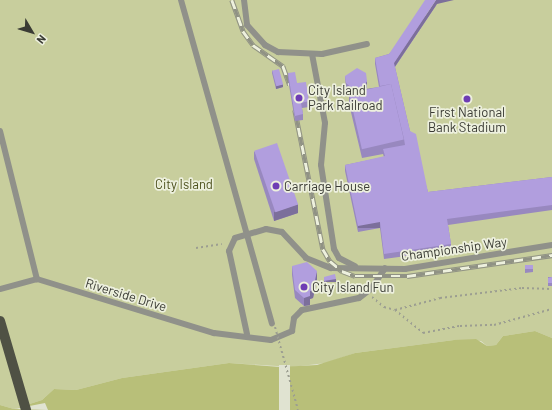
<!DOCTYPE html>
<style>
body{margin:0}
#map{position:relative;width:552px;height:410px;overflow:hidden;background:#e0e3d1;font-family:Barlow,sans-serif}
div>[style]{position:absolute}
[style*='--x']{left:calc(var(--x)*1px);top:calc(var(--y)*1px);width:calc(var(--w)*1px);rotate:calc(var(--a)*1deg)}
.green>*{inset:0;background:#c8ce9d}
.water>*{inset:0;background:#b8bf79}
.pier>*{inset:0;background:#e0e3d1;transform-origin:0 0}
.path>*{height:2px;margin-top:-1px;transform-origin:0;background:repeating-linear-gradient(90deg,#9c9e91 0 2px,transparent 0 5px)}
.service>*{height:6px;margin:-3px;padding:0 3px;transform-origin:3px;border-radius:3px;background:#90918a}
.primary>*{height:10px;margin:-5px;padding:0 5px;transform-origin:5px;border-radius:5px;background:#4f5144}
.rail>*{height:4.5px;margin-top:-2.25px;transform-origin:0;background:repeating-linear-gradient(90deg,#edf0de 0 9px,#909285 0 18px);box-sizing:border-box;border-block:1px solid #909285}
.path-bridge>*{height:2px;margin-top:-1px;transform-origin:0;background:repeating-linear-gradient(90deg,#9c9e91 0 2px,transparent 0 5px)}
.wall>*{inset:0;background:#9888bf;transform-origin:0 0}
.shaded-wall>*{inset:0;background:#7c6f9b;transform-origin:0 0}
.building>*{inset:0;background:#b19ede;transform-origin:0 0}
.dots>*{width:11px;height:11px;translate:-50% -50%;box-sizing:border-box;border:2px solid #edf0de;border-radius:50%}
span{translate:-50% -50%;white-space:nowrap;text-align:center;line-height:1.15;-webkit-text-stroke:3.5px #edf0de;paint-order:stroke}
.poi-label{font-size:13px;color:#3a3b34}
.left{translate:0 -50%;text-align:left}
.park-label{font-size:13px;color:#4e521e}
.street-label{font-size:13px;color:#3a3b34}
.north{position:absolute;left:12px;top:12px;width:40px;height:40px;-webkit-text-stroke:3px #edf0de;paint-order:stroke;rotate:128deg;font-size:11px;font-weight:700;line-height:16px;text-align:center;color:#3a3b34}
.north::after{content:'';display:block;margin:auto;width:14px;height:18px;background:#3a3b34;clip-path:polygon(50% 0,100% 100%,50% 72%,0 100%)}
</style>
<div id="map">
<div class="green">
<i style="clip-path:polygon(0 0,552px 0,552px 338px,535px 331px,503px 336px,496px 345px,487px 346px,481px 341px,454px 340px,355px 353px,326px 363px,292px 367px,229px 363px,122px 378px,76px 390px,54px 389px,42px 400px,14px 409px,0 405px)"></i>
</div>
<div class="water">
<i style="clip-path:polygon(535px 331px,552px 338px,552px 410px,0 410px,0 405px,14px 409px,42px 400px,54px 389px,76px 390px,122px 378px,229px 363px,280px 367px,317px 365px,355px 353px,454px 340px,476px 339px,487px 346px,496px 345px,503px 336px)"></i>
</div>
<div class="pier">
<i style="left:279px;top:365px;width:11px;height:47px"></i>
<i style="clip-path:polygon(45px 403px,48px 410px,14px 409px)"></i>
</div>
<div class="path">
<i style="--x:196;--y:248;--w:26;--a:-9"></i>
<i style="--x:372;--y:297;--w:16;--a:40"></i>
<i style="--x:384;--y:307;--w:11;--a:15"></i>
<i style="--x:395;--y:310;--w:47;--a:-14.9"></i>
<i style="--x:440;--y:298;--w:83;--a:-7"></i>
<i style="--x:522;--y:288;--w:30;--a:2"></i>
<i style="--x:395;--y:310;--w:36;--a:39"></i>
<i style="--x:423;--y:333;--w:38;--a:-11"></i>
<i style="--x:460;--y:326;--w:34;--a:-2"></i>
<i style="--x:494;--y:325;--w:60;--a:-15.4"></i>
</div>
<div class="service">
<i style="--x:181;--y:0;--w:336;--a:74.3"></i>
<i style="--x:244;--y:0;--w:25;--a:83"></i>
<i style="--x:247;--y:25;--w:27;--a:48"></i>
<i style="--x:265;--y:45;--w:15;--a:28"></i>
<i style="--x:278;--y:52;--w:44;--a:2.6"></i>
<i style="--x:322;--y:54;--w:46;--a:-12.5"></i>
<i style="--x:312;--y:54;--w:70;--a:79.3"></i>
<i style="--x:325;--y:123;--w:42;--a:95.4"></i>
<i style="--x:321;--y:165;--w:85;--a:81.2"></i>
<i style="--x:334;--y:249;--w:10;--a:61"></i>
<i style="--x:339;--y:258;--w:18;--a:27"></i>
<i style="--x:0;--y:131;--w:153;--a:76"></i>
<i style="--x:0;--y:289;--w:38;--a:-15"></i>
<i style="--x:37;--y:279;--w:185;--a:17"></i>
<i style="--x:214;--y:333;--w:57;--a:7"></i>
<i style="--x:271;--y:340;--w:23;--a:-23"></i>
<i style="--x:292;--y:331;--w:13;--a:-81"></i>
<i style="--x:294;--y:318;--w:11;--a:-45"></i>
<i style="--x:302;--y:310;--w:58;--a:-11.9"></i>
<i style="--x:359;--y:298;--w:15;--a:-37"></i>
<i style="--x:371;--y:289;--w:25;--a:-56"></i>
<i style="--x:247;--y:334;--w:85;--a:-102.2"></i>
<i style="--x:229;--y:251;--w:14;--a:-65"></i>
<i style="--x:235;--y:238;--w:32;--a:-16"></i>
<i style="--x:266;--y:229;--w:16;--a:11"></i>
<i style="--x:282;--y:232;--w:35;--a:47"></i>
<i style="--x:306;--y:258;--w:27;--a:22"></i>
<i style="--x:331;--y:268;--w:74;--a:0.8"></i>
<i style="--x:405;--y:269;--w:149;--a:-9.3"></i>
</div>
<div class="primary">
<i style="--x:0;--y:321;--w:93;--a:73.7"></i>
</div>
<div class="rail">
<i style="--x:232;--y:0;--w:33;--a:70"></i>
<i style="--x:243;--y:31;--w:17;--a:54"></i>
<i style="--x:253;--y:45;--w:37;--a:35"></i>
<i style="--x:283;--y:66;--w:20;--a:70"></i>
<i style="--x:295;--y:110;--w:142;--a:78.6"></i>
<i style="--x:323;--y:249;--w:14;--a:60"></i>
<i style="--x:330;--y:261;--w:16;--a:40"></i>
<i style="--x:342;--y:271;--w:14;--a:21"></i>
<i style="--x:355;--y:276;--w:52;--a:0"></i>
<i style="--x:407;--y:276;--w:147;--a:-8.2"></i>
</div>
<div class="path-bridge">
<i style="--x:275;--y:327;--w:86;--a:74.5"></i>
</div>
<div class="wall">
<i style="clip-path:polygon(437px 4px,395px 67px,410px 131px,428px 192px,552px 177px,552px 210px,448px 225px,451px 244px,451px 250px,384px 259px,380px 228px,358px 232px,345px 171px,345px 165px,384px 157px,383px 154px,362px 158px,349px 104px,349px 93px,351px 93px,346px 89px,345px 76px,367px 87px,365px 89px,379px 87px,375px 64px,375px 58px,389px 54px)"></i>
<i style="clip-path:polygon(272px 70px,283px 87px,276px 89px,272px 73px)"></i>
<i style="clip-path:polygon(288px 73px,297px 83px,309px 101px,309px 107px,302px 108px,303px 114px,303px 120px,295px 121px,288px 79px)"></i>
<i style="clip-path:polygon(254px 151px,298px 213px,274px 221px,254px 159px)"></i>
<i style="clip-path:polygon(533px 265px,533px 272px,525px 273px,525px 266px)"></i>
<i style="clip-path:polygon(292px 266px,317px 280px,313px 298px,310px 299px,310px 305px,304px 306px,295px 298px,292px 275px)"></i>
<i style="left:552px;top:277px;width:9px;height:4px;rotate:90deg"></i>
</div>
<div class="shaded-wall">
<i style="clip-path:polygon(436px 0,454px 0,437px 4px,394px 68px,394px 63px)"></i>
<i style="clip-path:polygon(367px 81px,367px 87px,364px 93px,354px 95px,354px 90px)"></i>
<i style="clip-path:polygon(283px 84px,283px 87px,276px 89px,276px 86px)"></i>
<i style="clip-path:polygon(298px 204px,298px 213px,274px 221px,274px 212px)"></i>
<i style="left:380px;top:222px;width:6px;height:22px;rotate:90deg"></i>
<i style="clip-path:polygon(317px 271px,317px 280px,313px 298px,310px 299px,310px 305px,304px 306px,304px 298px,310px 291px)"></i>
<i style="left:336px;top:279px;width:3px;height:12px;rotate:90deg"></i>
</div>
<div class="building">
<i style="clip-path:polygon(425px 0,436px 0,394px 63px,410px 131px,416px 134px,428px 192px,552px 177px,552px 205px,447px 219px,451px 244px,384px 254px,380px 222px,358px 226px,345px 165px,385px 156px,383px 149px,405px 145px,404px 139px,391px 84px,380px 86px,375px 58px,389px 54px)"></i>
<i style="clip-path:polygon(357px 68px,366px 73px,367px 81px,364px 87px,354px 90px,346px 83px,345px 76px)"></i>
<i style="left:279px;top:69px;width:16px;height:7px;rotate:75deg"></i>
<i style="clip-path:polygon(295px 72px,297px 83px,306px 82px,309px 101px,301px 103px,303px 114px,295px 116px,288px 73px)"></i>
<i style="left:391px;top:84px;width:57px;height:43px;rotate:77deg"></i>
<i style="left:277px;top:143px;width:65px;height:24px;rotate:71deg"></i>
<i style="clip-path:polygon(307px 262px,317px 271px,313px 290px,310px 291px,310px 296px,304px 298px,295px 290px,292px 266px)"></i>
<i style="left:533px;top:265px;width:4px;height:8px;rotate:90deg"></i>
<i style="clip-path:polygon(335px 274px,336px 279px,324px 281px,324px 277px)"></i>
<i style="clip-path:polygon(552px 277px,552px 283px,548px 283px,548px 278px)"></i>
</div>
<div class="dots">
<i style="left:299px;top:98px;background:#6e3db4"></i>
<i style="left:467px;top:99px;background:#6e3db4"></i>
<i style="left:276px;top:186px;background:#6e3db4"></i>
<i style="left:304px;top:287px;background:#6e3db4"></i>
</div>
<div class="poi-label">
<span class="left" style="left:308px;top:98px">City Island<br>Park Railroad</span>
<span style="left:467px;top:120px">First National<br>Bank Stadium</span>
<span class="left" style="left:284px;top:186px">Carriage House</span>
<span class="left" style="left:312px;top:287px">City Island Fun</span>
</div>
<div class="park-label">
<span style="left:184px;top:184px">City Island</span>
</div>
<div class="street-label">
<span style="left:454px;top:249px;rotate:-8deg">Championship Way</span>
<span style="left:126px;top:295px;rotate:17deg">Riverside Drive</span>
</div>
<div class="north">N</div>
</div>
